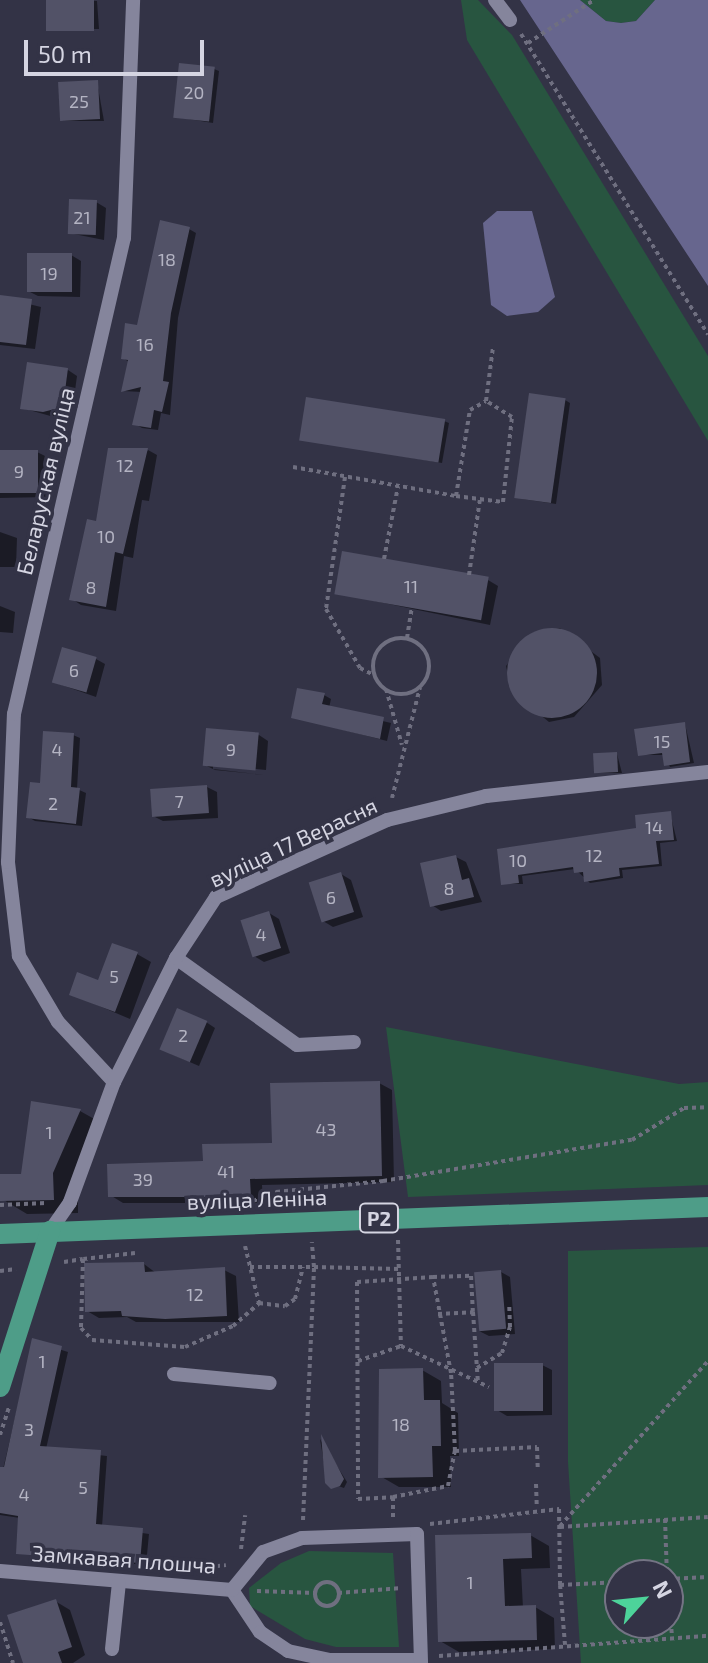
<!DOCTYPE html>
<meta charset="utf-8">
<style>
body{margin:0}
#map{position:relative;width:708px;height:1663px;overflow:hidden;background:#333346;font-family:"Exo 2",sans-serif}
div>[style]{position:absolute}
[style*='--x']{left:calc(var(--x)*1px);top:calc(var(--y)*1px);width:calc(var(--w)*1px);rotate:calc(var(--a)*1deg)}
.green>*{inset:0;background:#285540}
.water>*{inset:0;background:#67668e}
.shadow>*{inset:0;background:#0007}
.building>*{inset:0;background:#525267;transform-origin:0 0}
.round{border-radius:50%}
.path>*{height:4px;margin-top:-2px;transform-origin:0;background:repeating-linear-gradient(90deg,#6f6f80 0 4px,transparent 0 8px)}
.path>.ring{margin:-2px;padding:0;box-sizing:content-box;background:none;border:4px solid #6f6f80;border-radius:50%}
.minor>*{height:14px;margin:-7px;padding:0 7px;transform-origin:7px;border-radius:7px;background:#85859c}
.major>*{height:20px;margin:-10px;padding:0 10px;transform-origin:10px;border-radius:10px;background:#4e9d88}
span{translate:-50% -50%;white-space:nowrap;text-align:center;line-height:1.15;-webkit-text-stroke:7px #333346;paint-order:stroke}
.number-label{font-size:18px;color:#b4b4c3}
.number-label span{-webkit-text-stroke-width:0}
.shield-label span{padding:2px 6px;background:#333346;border:2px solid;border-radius:6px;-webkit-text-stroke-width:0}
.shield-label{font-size:20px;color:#d5d5e2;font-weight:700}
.street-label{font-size:22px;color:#d5d5e2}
.north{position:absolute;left:604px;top:1559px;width:80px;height:80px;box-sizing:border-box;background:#333346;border:2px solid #747484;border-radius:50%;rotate:63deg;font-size:22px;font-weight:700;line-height:32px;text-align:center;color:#d5d5e2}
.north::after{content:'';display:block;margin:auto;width:28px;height:36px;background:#4dd39a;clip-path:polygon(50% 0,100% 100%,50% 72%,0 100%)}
.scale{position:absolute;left:24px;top:40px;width:180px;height:36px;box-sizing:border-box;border:4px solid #d5d5e2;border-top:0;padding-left:10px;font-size:24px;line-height:28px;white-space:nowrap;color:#d5d5e2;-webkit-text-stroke:6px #333346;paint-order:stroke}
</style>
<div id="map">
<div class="green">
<i style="clip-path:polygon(461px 0,478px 0,512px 35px,708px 356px,708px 441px,467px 40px)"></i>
<i style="clip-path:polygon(580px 0,655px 0,636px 21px,621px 23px,606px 21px)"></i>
<i style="clip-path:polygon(386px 1027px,679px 1084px,708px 1082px,708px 1185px,408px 1197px)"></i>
<i style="clip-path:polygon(evenodd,708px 1247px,708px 1663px,581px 1663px,568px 1462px,568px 1251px,708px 1247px,620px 1575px,668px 1575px,668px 1623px,620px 1623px,620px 1575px)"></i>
<i style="clip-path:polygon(309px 1551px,393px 1553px,399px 1647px,336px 1647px,305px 1639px,250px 1606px,249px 1588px,281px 1563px)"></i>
</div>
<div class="water">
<i style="clip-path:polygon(520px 0,580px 0,606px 21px,621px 23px,636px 21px,655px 0,708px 0,708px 286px)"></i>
<i style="clip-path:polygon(497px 211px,532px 211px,555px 297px,538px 312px,507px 316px,491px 305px,483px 223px)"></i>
</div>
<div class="shadow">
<i style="clip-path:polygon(75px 0,97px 1px,99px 29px,50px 29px)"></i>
<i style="clip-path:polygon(214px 69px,219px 71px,213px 123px,176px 117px)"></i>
<i style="clip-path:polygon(97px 82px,104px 121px,62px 121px)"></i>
<i style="clip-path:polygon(96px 202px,106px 208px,104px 240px,69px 233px)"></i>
<i style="clip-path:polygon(189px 229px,196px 233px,178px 318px,170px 415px,161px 413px,158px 430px,142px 428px,135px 424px,142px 392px,123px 391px,129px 362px,123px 358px)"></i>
<i style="clip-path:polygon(71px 255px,81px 261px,80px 297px,38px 296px,28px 291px)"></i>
<i style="clip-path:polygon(0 297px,41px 307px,35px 349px,0 345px)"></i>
<i style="clip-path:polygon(68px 370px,77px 376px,72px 412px,54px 417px,22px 408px)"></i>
<i style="clip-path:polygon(565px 400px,570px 403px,556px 504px,522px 499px,518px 497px)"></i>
<i style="clip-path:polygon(444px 421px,449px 423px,442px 463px,301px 439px)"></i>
<i style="clip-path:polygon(148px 450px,157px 455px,149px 501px,142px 500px,133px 558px,124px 556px,116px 611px,81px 605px,72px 599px,98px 523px)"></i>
<i style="clip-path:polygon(0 452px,37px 452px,47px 457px,48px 497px,0 498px)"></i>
<i style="clip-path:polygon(0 532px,17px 538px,16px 567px,0 567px)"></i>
<i style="clip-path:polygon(488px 580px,498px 586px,490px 625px,336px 593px)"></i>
<i style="clip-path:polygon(0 606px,15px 612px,13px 633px,0 632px)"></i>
<i style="clip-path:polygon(560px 628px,600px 658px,602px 685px,574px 717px,549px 722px,512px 692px,506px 666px,534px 632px)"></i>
<i style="clip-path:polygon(96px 659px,105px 664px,96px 697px,53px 682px)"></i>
<i style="clip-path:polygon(324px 695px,331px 699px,329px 708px,391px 723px,387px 741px,293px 717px)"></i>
<i style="clip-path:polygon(685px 724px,694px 763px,670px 767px,665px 755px,640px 755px)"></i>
<i style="clip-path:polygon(73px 735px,80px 738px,77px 789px,86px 793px,82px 826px,35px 821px,28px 817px,42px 785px)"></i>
<i style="clip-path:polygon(259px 735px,268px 741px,266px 770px,213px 765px,213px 769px,265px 775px,215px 770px,205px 765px)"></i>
<i style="clip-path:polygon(617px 754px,622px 773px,596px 773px)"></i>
<i style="clip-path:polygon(207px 787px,217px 792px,218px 818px,163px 821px,153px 816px)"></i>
<i style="clip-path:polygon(670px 813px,677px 841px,660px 843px,662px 866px,622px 870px,623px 878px,590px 883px,575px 869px,522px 876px,523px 884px,503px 884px,499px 851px,639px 829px)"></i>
<i style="clip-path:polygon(456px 857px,466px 862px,482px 902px,441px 911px,432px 905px)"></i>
<i style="clip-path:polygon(341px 874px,351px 880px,363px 917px,333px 927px,323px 921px)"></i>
<i style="clip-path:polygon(269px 913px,279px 919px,290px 953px,264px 962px,254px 956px)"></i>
<i style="clip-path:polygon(137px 954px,151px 962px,130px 1019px,71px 994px,99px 983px)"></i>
<i style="clip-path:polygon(206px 1022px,215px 1028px,199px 1066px,171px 1054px)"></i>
<i style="clip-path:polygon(379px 1083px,392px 1090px,394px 1182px,262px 1185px,263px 1203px,123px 1203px,110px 1195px,274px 1145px)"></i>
<i style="clip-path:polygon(80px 1111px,105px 1125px,78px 1188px,78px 1213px,27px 1214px,2px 1199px)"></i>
<i style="clip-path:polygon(144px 1264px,156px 1273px,224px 1270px,236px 1276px,239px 1322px,136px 1322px,127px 1317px,99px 1318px,87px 1311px)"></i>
<i style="clip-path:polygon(501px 1272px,510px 1277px,515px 1334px,489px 1336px,479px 1331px)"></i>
<i style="clip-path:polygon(33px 1341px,68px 1352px,46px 1449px,107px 1456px,102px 1527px,149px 1534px,146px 1565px,18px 1553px,20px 1518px,0 1515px,0 1482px)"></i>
<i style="clip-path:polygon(542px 1365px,552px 1370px,552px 1415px,507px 1416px,497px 1410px)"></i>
<i style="clip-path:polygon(422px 1370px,441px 1381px,442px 1403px,458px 1413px,459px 1456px,450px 1456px,451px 1487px,399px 1487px,380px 1476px)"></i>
<i style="clip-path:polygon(320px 1439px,347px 1482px,344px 1488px,327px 1482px)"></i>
<i style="clip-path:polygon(530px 1535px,549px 1546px,550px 1568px,521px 1569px,523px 1608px,535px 1607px,554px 1618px,555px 1649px,459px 1652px,440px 1641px,437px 1537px)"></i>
<i style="clip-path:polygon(55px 1601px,70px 1610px,85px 1655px,73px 1663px,25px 1663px)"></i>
</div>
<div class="building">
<i style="left:46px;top:0;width:48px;height:31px"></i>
<i style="left:179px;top:63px;width:36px;height:55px;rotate:6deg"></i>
<i style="left:98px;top:80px;width:39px;height:40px;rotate:87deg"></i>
<i style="left:69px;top:199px;width:28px;height:35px;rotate:2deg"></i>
<i style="clip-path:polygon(160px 220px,190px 227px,171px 313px,163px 381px,169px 382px,162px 412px,154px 410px,151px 428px,132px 425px,141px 387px,121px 392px,128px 360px,121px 359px,125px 323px,137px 325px)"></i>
<i style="left:27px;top:253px;width:45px;height:39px"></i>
<i style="clip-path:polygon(0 295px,32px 299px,26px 345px,0 342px)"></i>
<i style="clip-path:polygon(27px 362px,68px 368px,63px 407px,43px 412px,20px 409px)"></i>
<i style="left:529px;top:393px;width:37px;height:106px;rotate:8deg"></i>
<i style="left:306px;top:397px;width:141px;height:44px;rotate:9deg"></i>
<i style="clip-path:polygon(108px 448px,148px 448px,123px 554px,115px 552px,106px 607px,69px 600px,87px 519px,96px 521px)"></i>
<i style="left:0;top:450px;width:38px;height:43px"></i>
<i style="left:342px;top:551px;width:149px;height:44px;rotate:10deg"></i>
<i class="round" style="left:507px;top:628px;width:90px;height:90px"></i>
<i style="left:62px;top:647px;width:36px;height:37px;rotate:16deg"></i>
<i style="clip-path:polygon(297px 688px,325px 693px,322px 704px,384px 717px,380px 739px,291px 718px)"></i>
<i style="clip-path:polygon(685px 722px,690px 762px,664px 766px,662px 753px,638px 756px,634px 729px)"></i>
<i style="left:206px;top:728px;width:53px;height:38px;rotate:5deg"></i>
<i style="clip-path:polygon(43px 731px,74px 733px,71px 787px,80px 788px,76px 824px,26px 818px,30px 782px,40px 783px)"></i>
<i style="left:617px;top:752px;width:20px;height:24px;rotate:87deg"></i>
<i style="left:207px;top:785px;width:28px;height:57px;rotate:86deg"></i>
<i style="clip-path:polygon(671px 811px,674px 840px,656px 841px,659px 864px,619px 868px,620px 876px,584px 882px,583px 872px,574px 873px,573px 867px,518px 875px,519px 883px,501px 885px,497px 849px,636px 828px,635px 815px)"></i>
<i style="clip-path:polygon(456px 855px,462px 880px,469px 878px,474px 897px,430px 907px,420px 863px)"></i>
<i style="left:341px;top:872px;width:42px;height:34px;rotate:72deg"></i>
<i style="left:269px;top:911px;width:39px;height:30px;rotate:72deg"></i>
<i style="clip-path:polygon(112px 943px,138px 952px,115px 1012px,69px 995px,77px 972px,98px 980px)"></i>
<i style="left:177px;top:1008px;width:33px;height:45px;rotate:23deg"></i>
<i style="clip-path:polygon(380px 1081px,382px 1176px,250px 1179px,251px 1197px,108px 1197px,107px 1164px,203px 1161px,202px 1144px,272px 1143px,270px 1083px)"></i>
<i style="clip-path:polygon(31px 1101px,81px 1109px,53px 1173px,54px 1200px,0 1201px,0 1174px,21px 1174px)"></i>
<i style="clip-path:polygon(144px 1262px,145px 1272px,225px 1267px,227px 1316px,165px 1319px,122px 1316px,121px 1311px,85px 1312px,84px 1263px)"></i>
<i style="left:501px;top:1270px;width:59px;height:27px;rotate:85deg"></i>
<i style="clip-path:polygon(32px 1338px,62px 1346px,40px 1446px,101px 1450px,96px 1524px,143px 1528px,140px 1563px,16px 1554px,18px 1516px,0 1513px,0 1467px,4px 1467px)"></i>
<i style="left:494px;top:1363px;width:49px;height:48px"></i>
<i style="clip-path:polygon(423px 1368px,424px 1400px,440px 1400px,441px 1446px,432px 1446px,433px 1477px,378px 1478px,379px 1369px)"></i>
<i style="clip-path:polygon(321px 1434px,344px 1479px,340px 1486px,331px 1489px,325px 1483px)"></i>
<i style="clip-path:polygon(531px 1533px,532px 1558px,503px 1559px,505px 1606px,536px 1605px,537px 1640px,438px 1642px,435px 1535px)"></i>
<i style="clip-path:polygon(56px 1599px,72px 1647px,58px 1652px,62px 1663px,23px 1663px,7px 1615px)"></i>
</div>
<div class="path">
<i style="--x:521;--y:34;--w:354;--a:58.1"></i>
<i style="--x:528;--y:43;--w:79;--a:-33.1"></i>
<i style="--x:293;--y:467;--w:166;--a:10.1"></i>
<i style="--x:456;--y:496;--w:87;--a:-80.8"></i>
<i style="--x:470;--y:410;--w:18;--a:-29"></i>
<i style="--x:486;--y:401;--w:54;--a:-82.6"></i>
<i style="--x:345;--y:477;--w:133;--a:98.2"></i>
<i style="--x:326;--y:609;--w:68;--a:60"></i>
<i style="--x:360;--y:668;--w:16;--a:27"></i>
<i style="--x:456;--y:496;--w:47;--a:7.3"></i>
<i style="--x:503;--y:502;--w:85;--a:-84"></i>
<i style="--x:512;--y:417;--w:31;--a:-148"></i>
<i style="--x:384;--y:559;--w:74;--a:-79.1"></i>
<i style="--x:469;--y:575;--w:77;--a:-81.8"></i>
<i style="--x:407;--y:638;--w:30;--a:-81"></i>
<i class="ring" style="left:373px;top:638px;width:52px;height:52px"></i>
<i style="--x:386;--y:689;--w:58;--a:74.1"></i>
<i style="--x:392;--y:798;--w:114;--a:-75.8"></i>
<i style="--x:253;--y:1201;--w:25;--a:-21"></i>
<i style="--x:276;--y:1192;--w:108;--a:-5.9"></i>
<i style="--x:383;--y:1181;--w:252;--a:-9.4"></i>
<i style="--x:632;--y:1140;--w:61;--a:-31.6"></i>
<i style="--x:684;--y:1108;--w:24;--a:-2"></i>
<i style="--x:0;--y:1205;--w:46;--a:-2.5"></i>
<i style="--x:398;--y:1240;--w:106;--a:88.4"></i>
<i style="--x:245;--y:1246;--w:59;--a:76.2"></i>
<i style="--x:259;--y:1303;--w:26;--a:7"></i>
<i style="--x:285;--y:1306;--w:12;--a:-35"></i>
<i style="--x:295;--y:1299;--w:33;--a:-76"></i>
<i style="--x:135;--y:1253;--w:52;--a:173.4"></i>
<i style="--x:83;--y:1259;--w:69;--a:91.7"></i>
<i style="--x:81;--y:1328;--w:16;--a:47"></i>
<i style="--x:92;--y:1340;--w:93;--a:4.3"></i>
<i style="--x:185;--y:1347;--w:52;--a:-23.6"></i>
<i style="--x:233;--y:1326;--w:35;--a:-41"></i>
<i style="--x:64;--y:1262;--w:19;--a:-9"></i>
<i style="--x:250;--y:1267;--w:64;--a:0"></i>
<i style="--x:314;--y:1267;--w:25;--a:-95"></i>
<i style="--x:0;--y:1271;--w:16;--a:-7"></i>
<i style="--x:433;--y:1277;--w:38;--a:-2"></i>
<i style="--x:471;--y:1276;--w:36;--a:87"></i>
<i style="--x:438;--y:1314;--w:35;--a:-3"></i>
<i style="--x:473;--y:1312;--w:71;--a:86"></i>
<i style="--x:358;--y:1361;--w:46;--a:-19.2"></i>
<i style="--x:401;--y:1346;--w:97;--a:25"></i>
<i style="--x:477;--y:1368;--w:29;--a:-31"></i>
<i style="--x:502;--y:1353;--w:27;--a:-73"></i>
<i style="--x:510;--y:1327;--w:24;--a:-92"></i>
<i style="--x:0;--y:1435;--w:29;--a:-72"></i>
<i style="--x:455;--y:1451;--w:82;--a:-2.8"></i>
<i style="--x:537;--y:1447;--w:23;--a:88"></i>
<i style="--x:536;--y:1484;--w:24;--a:88"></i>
<i style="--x:393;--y:1497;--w:56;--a:-11.3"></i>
<i style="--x:448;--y:1486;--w:36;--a:-79"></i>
<i style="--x:455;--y:1451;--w:78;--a:-92.9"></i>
<i style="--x:451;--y:1373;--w:98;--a:-100.6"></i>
<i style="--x:433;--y:1277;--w:76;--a:176.2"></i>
<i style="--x:357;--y:1282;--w:217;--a:89.7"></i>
<i style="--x:358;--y:1499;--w:35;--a:-3"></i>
<i style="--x:393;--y:1497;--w:20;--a:90"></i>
<i style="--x:665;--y:1519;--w:56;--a:88"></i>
<i style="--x:303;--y:1520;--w:253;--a:-87.5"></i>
<i style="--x:314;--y:1267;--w:85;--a:1.3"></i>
<i style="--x:430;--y:1524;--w:130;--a:-6.6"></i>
<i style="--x:559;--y:1509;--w:76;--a:89.2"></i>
<i style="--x:560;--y:1585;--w:60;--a:-2.9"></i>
<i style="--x:560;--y:1526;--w:222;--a:-48.1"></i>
<i style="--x:560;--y:1527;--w:148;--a:-3.9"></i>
<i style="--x:241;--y:1549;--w:34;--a:-83"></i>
<i style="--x:208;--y:1567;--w:18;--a:-6"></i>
<i style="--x:668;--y:1579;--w:40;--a:-2.9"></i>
<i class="ring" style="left:315px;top:1582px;width:20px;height:20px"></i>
<i style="--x:560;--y:1585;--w:60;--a:85.2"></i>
<i style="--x:668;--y:1589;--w:48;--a:85.2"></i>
<i style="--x:257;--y:1591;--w:58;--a:2"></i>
<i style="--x:338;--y:1593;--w:64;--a:-4.5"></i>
<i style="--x:0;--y:1622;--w:43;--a:72.4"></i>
<i style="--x:439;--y:1656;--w:270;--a:-4.3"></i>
</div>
<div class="minor">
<i style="--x:495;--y:0;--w:25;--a:53"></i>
<i style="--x:176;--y:958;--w:149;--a:35.7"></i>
<i style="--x:297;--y:1045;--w:57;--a:-3"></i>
<i style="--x:114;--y:1082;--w:82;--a:-133"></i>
<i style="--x:58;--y:1022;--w:77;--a:-120.6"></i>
<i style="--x:19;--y:956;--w:95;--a:-96.7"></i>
<i style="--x:8;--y:862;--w:148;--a:-87.7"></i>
<i style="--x:14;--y:714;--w:489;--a:-77"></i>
<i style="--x:124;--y:238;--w:238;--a:-87.8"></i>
<i style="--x:50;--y:1231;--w:35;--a:-55"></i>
<i style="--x:70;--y:1202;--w:128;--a:-69.9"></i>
<i style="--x:114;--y:1082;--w:139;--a:-63.4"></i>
<i style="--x:176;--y:958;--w:73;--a:-56.7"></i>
<i style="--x:216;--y:897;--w:188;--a:-24.2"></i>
<i style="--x:387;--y:820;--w:102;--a:-13.6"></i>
<i style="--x:486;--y:796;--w:223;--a:-6.2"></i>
<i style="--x:174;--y:1374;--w:96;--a:5.4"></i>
<i style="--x:0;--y:1571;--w:233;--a:4.7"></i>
<i style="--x:232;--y:1590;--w:50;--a:56.3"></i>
<i style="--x:260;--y:1632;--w:34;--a:34"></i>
<i style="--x:288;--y:1651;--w:43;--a:12.1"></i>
<i style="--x:330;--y:1660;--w:90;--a:0"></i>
<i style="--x:232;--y:1590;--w:49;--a:-50.8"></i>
<i style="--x:263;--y:1552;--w:41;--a:-19.7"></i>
<i style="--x:302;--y:1538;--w:115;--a:-2"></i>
<i style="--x:417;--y:1534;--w:129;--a:88.2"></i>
<i style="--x:112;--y:1649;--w:67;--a:-84"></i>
</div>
<div class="major">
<i style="--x:0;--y:1234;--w:709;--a:-2.18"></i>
<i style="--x:0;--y:1387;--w:164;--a:-72.2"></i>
</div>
<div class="number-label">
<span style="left:194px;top:92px">20</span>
<span style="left:79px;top:101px">25</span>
<span style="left:82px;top:217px">21</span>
<span style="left:167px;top:259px">18</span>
<span style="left:49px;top:273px">19</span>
<span style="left:145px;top:344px">16</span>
<span style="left:125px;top:465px">12</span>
<span style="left:19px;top:471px">9</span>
<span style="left:106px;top:536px">10</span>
<span style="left:411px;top:586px">11</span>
<span style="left:91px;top:587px">8</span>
<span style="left:74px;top:670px">6</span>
<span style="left:662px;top:741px">15</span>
<span style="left:57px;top:749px">4</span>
<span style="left:231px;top:749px">9</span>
<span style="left:179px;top:801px">7</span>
<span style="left:53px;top:803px">2</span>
<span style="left:654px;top:827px">14</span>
<span style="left:594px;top:855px">12</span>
<span style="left:518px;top:860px">10</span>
<span style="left:449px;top:888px">8</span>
<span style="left:331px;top:897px">6</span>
<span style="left:261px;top:934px">4</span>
<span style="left:114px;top:976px">5</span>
<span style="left:183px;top:1035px">2</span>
<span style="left:326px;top:1129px">43</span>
<span style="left:49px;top:1132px">1</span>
<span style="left:226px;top:1171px">41</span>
<span style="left:143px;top:1179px">39</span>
<span style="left:195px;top:1294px">12</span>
<span style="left:42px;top:1361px">1</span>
<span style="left:401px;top:1424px">18</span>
<span style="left:29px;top:1429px">3</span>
<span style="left:83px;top:1487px">5</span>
<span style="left:24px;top:1494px">4</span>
<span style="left:470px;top:1582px">1</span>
</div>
<div class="shield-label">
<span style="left:379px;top:1218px">Р2</span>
</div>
<div class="street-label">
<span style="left:45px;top:481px;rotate:-77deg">Беларуская вуліца</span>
<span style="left:293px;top:842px;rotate:-25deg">вуліца 17 Верасня</span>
<span style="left:257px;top:1199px;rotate:-2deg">вуліца Леніна</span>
<span style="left:124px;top:1559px;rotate:4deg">Замкавая плошча</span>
</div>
<div class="north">N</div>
<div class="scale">50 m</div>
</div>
